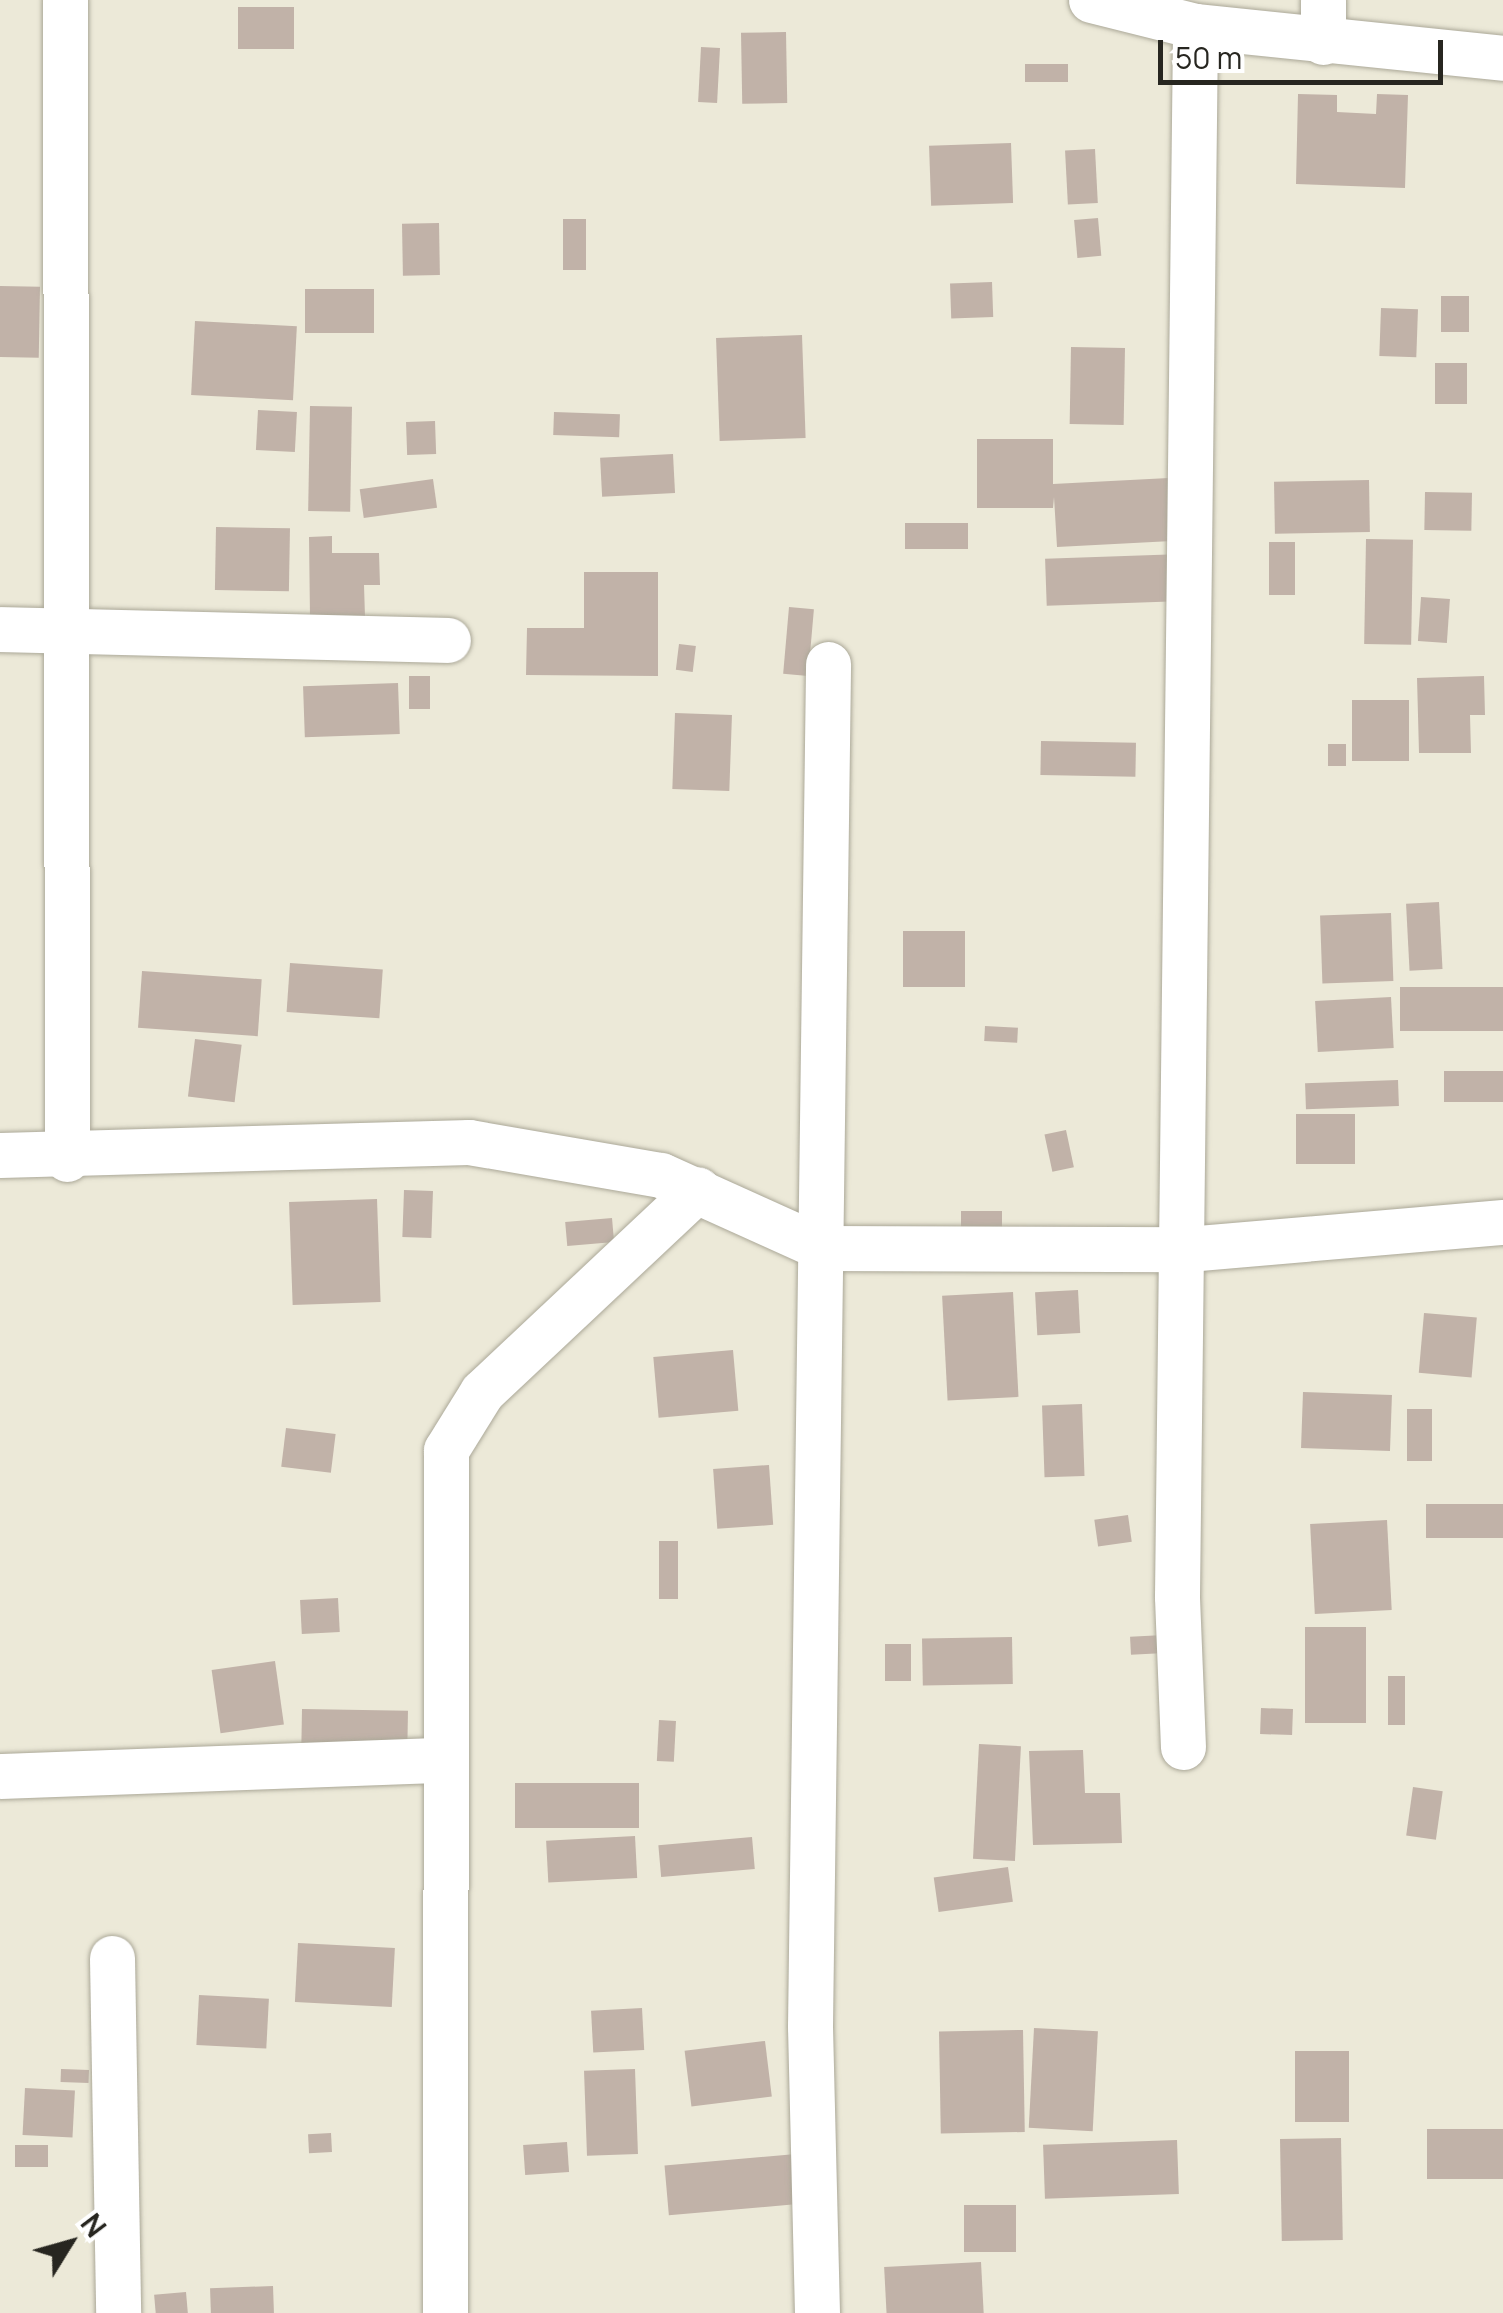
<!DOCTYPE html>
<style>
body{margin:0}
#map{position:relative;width:1503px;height:2313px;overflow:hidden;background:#ece9d8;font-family:Manrope,sans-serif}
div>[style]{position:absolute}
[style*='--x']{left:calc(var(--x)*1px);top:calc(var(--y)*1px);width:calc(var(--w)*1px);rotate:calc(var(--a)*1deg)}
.building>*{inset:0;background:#c1b2a8;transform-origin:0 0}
.roads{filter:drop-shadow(0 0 2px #aba898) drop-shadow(0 0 2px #aba898)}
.minor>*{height:45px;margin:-22.5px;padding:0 22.5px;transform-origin:22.5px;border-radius:22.5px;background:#fff}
span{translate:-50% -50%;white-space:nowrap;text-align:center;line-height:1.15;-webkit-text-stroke:9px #fff;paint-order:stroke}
.north{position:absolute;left:20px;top:2193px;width:100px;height:100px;-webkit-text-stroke:8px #fff;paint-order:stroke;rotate:53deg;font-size:28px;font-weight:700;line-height:40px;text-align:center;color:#272620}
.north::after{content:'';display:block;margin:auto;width:35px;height:45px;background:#272620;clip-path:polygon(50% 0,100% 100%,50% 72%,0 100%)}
.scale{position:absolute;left:1158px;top:40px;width:285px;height:45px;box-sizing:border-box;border:5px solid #272620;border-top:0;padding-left:12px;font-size:30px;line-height:35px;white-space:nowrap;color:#272620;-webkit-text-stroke:8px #fff;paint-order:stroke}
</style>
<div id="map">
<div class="building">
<i style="left:238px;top:7px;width:56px;height:42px"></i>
<i style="left:786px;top:32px;width:71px;height:45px;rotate:89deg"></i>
<i style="left:701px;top:47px;width:19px;height:55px;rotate:3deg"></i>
<i style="left:1068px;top:64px;width:18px;height:43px;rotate:90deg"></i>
<i style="clip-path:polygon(1298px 94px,1337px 95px,1337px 112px,1376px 114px,1377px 94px,1408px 95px,1405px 188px,1296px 184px)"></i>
<i style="left:1011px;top:143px;width:60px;height:82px;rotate:88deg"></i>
<i style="left:1095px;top:149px;width:54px;height:30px;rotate:87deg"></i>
<i style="left:1098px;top:218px;width:38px;height:24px;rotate:85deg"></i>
<i style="left:563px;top:219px;width:23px;height:51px"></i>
<i style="left:439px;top:223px;width:52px;height:37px;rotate:89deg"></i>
<i style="left:992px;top:282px;width:35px;height:42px;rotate:88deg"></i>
<i style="left:0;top:286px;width:40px;height:71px;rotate:1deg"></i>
<i style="left:305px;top:289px;width:69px;height:44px"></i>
<i style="left:1441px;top:296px;width:28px;height:36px"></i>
<i style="left:1381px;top:308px;width:37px;height:48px;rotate:2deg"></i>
<i style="left:195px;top:321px;width:102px;height:74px;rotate:3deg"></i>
<i style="left:802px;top:335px;width:103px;height:86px;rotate:88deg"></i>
<i style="left:1071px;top:347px;width:54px;height:77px;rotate:1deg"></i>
<i style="left:1435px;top:363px;width:32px;height:41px"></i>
<i style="left:310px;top:406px;width:42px;height:105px;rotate:1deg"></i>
<i style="left:258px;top:410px;width:39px;height:40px;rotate:3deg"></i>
<i style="left:554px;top:412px;width:66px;height:23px;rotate:2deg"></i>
<i style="left:435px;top:421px;width:33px;height:29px;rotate:88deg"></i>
<i style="clip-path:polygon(977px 439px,1053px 439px,1053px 484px,1188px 477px,1191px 540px,1057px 547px,1054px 497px,1053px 508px,977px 508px)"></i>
<i style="left:673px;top:454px;width:39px;height:73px;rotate:87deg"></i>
<i style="left:433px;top:479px;width:29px;height:74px;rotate:82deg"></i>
<i style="left:1369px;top:480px;width:52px;height:95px;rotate:89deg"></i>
<i style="left:1425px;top:492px;width:47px;height:38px;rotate:1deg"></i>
<i style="left:905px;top:523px;width:63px;height:26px"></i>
<i style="left:216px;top:527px;width:74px;height:63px;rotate:1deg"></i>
<i style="clip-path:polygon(332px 536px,332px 553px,379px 553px,380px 585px,364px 585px,365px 617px,310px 618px,309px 537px)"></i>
<i style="left:1366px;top:539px;width:47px;height:105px;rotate:1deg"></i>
<i style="left:1269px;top:542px;width:26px;height:53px"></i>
<i style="left:1183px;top:554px;width:47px;height:138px;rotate:88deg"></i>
<i style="clip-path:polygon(584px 572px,658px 572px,658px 676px,526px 675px,527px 628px,584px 628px)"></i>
<i style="left:1421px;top:597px;width:29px;height:44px;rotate:4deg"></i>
<i style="left:789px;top:607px;width:25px;height:67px;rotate:5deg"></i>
<i style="left:679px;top:644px;width:17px;height:26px;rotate:7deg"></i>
<i style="left:409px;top:676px;width:21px;height:33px"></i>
<i style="clip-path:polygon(1484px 676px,1485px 715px,1470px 715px,1471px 753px,1419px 753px,1417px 678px)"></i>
<i style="left:398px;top:683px;width:51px;height:95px;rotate:88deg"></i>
<i style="left:1352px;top:700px;width:57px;height:61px"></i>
<i style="left:675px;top:713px;width:57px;height:76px;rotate:2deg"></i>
<i style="left:1041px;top:741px;width:95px;height:34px;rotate:1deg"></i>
<i style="left:1328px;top:744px;width:18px;height:22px"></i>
<i style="left:1439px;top:902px;width:67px;height:33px;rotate:87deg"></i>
<i style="left:1391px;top:913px;width:68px;height:71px;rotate:88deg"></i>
<i style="left:903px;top:931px;width:62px;height:56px"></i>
<i style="left:290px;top:963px;width:93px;height:49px;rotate:4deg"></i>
<i style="left:142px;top:971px;width:120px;height:57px;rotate:4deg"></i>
<i style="left:1503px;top:987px;width:44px;height:103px;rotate:90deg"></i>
<i style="left:1391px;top:997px;width:51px;height:76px;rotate:87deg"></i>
<i style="left:985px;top:1026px;width:33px;height:15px;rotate:3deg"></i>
<i style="left:195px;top:1039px;width:47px;height:58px;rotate:7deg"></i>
<i style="left:1444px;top:1071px;width:59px;height:31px"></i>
<i style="left:1398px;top:1080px;width:26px;height:93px;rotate:88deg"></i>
<i style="left:1296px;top:1114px;width:59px;height:50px"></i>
<i style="left:1066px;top:1130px;width:38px;height:22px;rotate:78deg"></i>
<i style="left:404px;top:1190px;width:29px;height:47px;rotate:2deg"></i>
<i style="left:377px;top:1199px;width:103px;height:88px;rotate:88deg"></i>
<i style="left:961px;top:1211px;width:41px;height:24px"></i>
<i style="left:612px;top:1218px;width:24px;height:47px;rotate:85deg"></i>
<i style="left:1078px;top:1290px;width:43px;height:43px;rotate:87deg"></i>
<i style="left:1013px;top:1292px;width:105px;height:71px;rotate:87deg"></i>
<i style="left:1424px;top:1313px;width:53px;height:60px;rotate:5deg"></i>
<i style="left:733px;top:1350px;width:61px;height:80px;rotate:85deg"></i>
<i style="left:1303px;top:1392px;width:89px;height:56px;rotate:2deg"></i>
<i style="left:1082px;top:1404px;width:72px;height:40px;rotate:88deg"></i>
<i style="left:1407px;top:1409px;width:25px;height:52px"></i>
<i style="left:286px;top:1428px;width:50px;height:39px;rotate:7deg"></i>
<i style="left:769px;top:1465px;width:60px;height:56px;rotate:86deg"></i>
<i style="left:1503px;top:1504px;width:34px;height:77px;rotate:90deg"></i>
<i style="left:1128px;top:1515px;width:27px;height:34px;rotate:82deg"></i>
<i style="left:1387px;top:1520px;width:90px;height:77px;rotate:87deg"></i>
<i style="left:659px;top:1541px;width:19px;height:58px"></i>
<i style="left:338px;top:1598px;width:34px;height:38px;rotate:87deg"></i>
<i style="left:1305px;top:1627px;width:61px;height:96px"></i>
<i style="left:1164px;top:1635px;width:18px;height:34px;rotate:87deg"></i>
<i style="left:1012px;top:1637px;width:47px;height:90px;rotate:89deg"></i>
<i style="left:885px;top:1644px;width:26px;height:37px"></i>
<i style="left:275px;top:1661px;width:64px;height:64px;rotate:82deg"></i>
<i style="left:1388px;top:1676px;width:17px;height:49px"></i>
<i style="left:1261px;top:1708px;width:32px;height:26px;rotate:2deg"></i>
<i style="left:302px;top:1709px;width:106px;height:48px;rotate:1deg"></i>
<i style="left:659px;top:1720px;width:17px;height:41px;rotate:3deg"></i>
<i style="left:979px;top:1744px;width:42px;height:115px;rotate:3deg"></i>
<i style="clip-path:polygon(1083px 1750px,1085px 1793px,1120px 1793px,1122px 1843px,1033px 1845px,1029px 1751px)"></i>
<i style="left:515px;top:1783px;width:124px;height:45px"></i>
<i style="left:1413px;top:1787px;width:30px;height:49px;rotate:8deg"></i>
<i style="left:635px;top:1836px;width:42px;height:89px;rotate:87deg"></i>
<i style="left:752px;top:1837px;width:32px;height:94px;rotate:85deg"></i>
<i style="left:1008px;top:1867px;width:35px;height:75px;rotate:82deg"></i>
<i style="left:298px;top:1943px;width:97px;height:59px;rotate:3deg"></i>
<i style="left:199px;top:1995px;width:70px;height:50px;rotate:3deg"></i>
<i style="left:642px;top:2008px;width:42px;height:51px;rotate:87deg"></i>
<i style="left:1034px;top:2028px;width:64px;height:100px;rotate:3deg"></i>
<i style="left:1023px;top:2030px;width:102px;height:84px;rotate:89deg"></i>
<i style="left:765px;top:2041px;width:56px;height:81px;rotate:83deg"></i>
<i style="left:1349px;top:2051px;width:71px;height:54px;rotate:90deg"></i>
<i style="left:61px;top:2069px;width:28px;height:13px;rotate:2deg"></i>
<i style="left:635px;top:2069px;width:85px;height:51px;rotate:88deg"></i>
<i style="left:25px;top:2088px;width:50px;height:47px;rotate:3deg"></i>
<i style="left:1503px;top:2129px;width:50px;height:76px;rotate:90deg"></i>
<i style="left:331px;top:2133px;width:19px;height:23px;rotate:87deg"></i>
<i style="left:1341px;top:2138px;width:102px;height:61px;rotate:89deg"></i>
<i style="left:1177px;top:2140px;width:54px;height:134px;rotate:88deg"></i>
<i style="left:567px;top:2142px;width:30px;height:44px;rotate:86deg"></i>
<i style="left:15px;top:2145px;width:33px;height:22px"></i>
<i style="left:796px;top:2154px;width:50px;height:132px;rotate:85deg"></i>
<i style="left:1016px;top:2205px;width:47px;height:52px;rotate:90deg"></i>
<i style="left:981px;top:2262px;width:51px;height:97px;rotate:87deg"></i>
<i style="left:273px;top:2286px;width:27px;height:63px;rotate:88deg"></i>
<i style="left:186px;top:2292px;width:21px;height:32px;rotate:85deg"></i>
</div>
<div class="roads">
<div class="minor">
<i style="--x:65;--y:0;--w:1159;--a:89.9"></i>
<i style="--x:1091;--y:0;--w:107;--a:14"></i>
<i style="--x:1195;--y:26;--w:310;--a:5.9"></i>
<i style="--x:1323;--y:0;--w:42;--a:90"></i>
<i style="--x:0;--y:629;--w:448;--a:1.4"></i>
<i style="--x:0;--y:1155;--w:469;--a:-1.6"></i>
<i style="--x:469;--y:1142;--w:195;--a:9.8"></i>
<i style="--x:661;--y:1175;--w:178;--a:24.3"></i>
<i style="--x:823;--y:1248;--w:364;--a:0.2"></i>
<i style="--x:1187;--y:1249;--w:317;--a:-4.9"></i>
<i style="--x:1183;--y:1747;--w:151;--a:-92.3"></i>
<i style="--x:1177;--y:1596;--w:1570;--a:-89.34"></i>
<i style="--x:0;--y:1776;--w:441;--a:-2.1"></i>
<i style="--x:112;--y:1958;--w:355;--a:89"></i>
<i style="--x:445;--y:2313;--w:863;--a:-89.93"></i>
<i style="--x:446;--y:1450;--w:68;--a:-58.2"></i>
<i style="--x:482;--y:1392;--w:296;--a:-43.2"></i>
<i style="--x:817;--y:2313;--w:287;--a:-91.4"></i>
<i style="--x:810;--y:2026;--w:1362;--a:-89.24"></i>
</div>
</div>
<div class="north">N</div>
<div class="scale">50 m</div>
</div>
